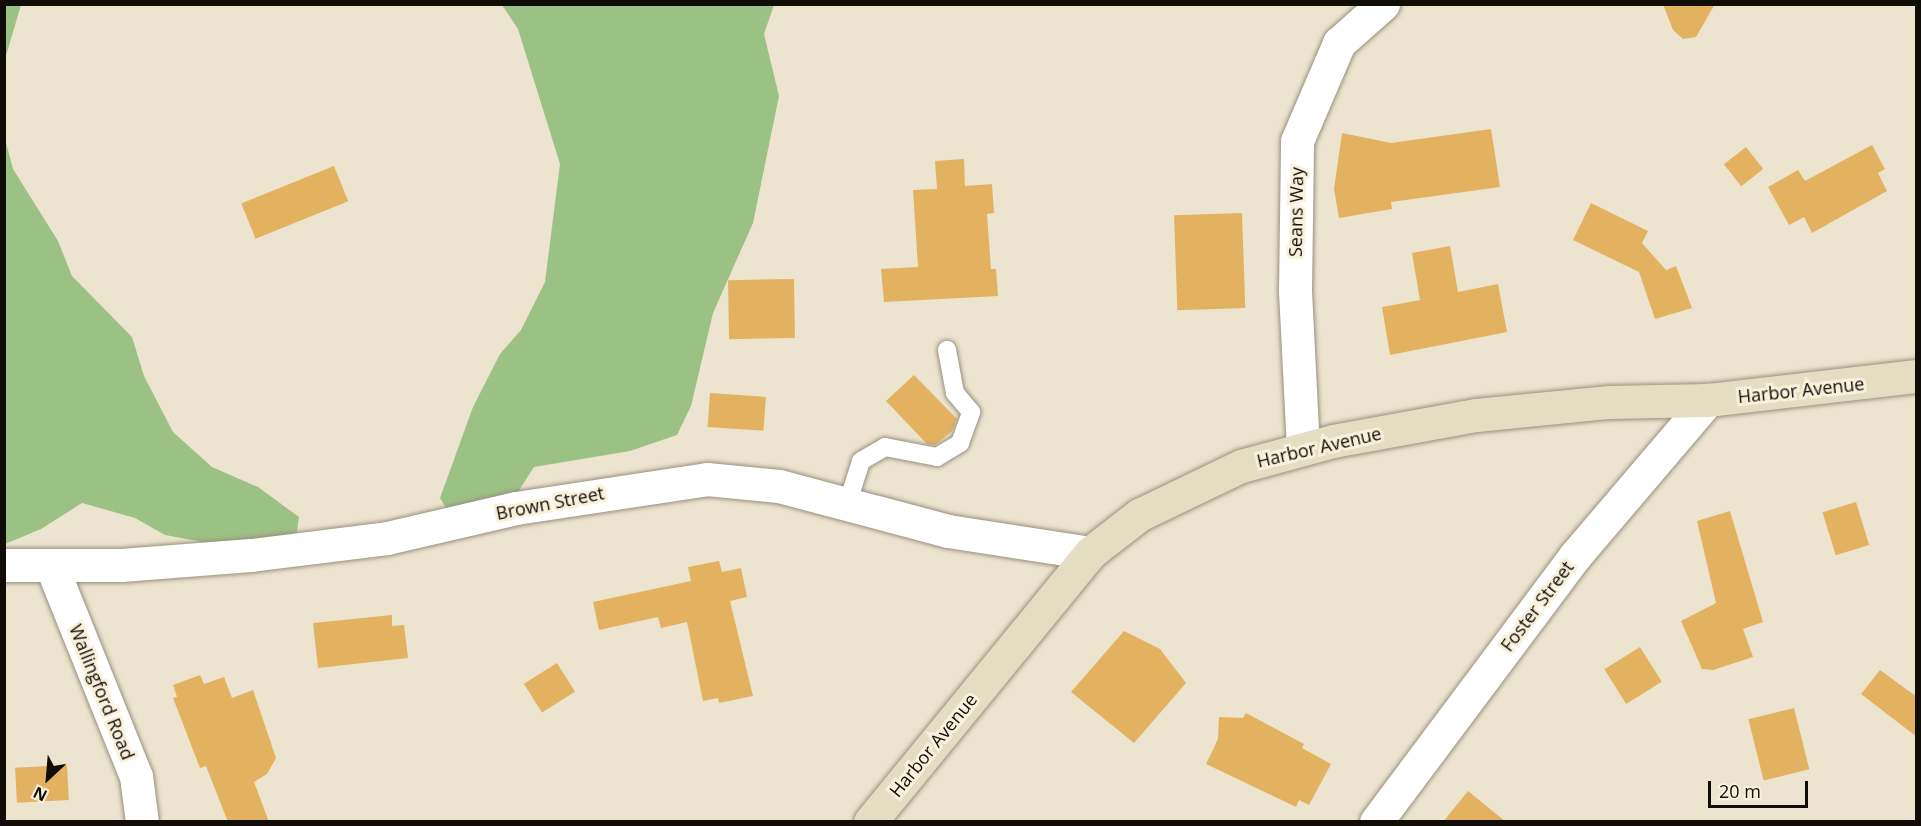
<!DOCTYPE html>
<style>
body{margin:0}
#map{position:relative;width:1921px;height:826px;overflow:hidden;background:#ece4cf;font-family:"Open Sans",sans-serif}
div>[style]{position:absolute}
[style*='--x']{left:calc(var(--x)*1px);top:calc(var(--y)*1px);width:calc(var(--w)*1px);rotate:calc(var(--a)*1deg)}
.green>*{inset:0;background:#9cc184}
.building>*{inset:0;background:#e3b260;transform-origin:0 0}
.roads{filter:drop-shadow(0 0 2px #98907d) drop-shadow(0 0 2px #98907d)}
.service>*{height:18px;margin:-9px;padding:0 9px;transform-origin:9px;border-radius:9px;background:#fff}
.minor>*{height:33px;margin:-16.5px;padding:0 16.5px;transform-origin:16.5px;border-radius:16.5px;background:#fff}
.secondary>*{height:33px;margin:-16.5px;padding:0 16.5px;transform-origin:16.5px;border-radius:16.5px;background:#e5ddc2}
span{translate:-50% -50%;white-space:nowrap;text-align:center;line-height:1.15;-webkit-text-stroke:6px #f9f1dc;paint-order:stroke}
.street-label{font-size:18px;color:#100d06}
.frame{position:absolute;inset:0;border:6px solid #100d06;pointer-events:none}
.north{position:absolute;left:18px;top:748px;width:60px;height:60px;-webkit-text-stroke:4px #f9f1dc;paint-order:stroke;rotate:206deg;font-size:16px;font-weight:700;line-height:24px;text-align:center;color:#100d06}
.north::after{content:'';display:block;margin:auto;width:21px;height:27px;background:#100d06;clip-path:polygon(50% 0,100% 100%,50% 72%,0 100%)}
.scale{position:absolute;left:1708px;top:781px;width:100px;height:27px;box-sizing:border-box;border:3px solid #100d06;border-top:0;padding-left:8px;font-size:18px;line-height:21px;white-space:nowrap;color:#100d06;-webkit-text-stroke:4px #f9f1dc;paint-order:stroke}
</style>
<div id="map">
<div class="green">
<i style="clip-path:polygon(5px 4px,21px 5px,5px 59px,4px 5px)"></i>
<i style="clip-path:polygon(502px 5px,774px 5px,764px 34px,779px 96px,753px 223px,713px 313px,691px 406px,677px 435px,630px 451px,534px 467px,513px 500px,448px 511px,440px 498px,473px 407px,500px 354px,521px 330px,545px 282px,560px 164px,518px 29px)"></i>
<i style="clip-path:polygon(4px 135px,13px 169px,58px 241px,72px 276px,132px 337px,144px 376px,173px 432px,212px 467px,258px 487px,299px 517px,296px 538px,230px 547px,165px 535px,135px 518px,82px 503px,41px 529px,5px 544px)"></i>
</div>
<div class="building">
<i style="clip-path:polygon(1663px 4px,1715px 4px,1696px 37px,1683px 39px,1673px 30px)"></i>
<i style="clip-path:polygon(1491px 129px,1500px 187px,1391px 202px,1392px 209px,1339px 218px,1334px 189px,1342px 133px,1391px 143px)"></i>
<i style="clip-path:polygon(1872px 145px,1885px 169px,1878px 173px,1887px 191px,1812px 233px,1804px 217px,1789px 225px,1768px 187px,1798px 170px,1805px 181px)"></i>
<i style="left:1746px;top:147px;width:28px;height:28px;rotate:52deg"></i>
<i style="clip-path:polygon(964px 159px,965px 186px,992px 184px,994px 213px,987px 214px,991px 269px,996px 269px,998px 296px,884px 302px,881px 269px,918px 267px,913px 190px,937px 189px,935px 161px)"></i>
<i style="left:334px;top:166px;width:38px;height:100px;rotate:68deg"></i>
<i style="clip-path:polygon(1591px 203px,1648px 231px,1642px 243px,1666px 270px,1676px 266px,1692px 308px,1655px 319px,1639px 272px,1573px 240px)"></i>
<i style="left:1242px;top:213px;width:95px;height:68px;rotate:88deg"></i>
<i style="clip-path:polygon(1450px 246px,1458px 292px,1498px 284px,1507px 332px,1390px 355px,1382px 307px,1420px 300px,1412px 253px)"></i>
<i style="left:794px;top:279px;width:59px;height:66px;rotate:89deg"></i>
<i style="clip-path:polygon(914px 375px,957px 419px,952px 431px,935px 445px,927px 444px,886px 401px)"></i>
<i style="left:710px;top:393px;width:56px;height:34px;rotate:4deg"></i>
<i style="left:1856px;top:502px;width:45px;height:35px;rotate:73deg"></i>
<i style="clip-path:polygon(1730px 511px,1763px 622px,1743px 629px,1753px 657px,1713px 670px,1702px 669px,1681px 621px,1716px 603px,1697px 521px)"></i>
<i style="clip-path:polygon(719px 561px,722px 572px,741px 568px,747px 597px,730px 601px,753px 696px,719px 703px,718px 698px,703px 701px,687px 622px,661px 628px,658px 617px,599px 630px,593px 602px,691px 581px,688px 567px)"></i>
<i style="clip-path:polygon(392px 615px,392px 626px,404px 625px,408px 658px,318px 668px,313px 623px)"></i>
<i style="clip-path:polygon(1124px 631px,1160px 649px,1186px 683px,1134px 743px,1071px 692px)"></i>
<i style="left:1640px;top:647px;width:41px;height:42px;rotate:58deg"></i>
<i style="left:557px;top:663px;width:34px;height:39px;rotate:58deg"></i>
<i style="clip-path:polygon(1880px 670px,1917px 697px,1917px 737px,1861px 694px)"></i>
<i style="clip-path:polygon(200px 675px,204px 684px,224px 677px,232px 698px,253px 690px,276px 758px,267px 774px,254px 782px,269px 822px,228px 822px,206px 766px,200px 768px,173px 698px,177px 697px,173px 685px)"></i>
<i style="left:1794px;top:708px;width:63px;height:47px;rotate:76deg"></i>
<i style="clip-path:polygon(1246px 713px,1304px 744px,1302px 748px,1331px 764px,1309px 805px,1299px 800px,1296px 807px,1206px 764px,1218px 739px,1219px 717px,1243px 718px)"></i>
<i style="left:67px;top:765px;width:35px;height:52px;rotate:87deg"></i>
<i style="clip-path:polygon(1468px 791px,1506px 822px,1443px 822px)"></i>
</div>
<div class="roads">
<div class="service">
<i style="--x:847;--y:505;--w:46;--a:-72.3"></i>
<i style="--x:861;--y:461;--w:28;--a:-30"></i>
<i style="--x:885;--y:447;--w:53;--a:10.9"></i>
<i style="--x:937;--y:457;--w:27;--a:-31"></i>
<i style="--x:960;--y:443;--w:33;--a:-70"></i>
<i style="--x:971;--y:412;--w:25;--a:-130"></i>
<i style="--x:955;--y:393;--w:44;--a:-100.5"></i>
</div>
<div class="minor">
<i style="--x:1303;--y:449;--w:159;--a:-92.9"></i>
<i style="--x:1295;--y:290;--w:149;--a:-89.2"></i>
<i style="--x:1297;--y:141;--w:107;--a:-66.8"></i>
<i style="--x:1339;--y:43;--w:59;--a:-41.6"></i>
<i style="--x:4;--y:565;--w:117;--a:0"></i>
<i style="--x:121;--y:565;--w:130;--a:-4.4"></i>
<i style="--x:251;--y:555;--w:137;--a:-7.1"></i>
<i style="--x:387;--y:538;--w:132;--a:-13.1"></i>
<i style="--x:516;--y:508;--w:193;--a:-8.6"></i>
<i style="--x:707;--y:479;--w:72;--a:5.6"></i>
<i style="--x:779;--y:486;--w:175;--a:14.9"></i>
<i style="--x:948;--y:531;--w:144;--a:8.8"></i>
<i style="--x:51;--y:565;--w:227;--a:68.1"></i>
<i style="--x:136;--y:776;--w:46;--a:82.6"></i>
<i style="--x:1376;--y:822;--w:332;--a:-53.2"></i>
<i style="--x:1575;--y:556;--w:205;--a:-49.6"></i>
</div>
<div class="secondary">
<i style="--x:870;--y:822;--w:348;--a:-50.7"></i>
<i style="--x:1090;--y:553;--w:62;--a:-37.8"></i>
<i style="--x:1139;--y:515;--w:113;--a:-25.7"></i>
<i style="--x:1241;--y:466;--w:95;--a:-15.2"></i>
<i style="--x:1333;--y:441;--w:145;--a:-10.3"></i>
<i style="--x:1476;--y:415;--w:134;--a:-5.6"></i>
<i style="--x:1609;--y:402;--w:99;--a:-1.2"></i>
<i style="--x:1708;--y:400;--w:209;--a:-6.6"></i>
</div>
</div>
<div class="street-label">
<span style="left:1296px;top:212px;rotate:-89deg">Seans Way</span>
<span style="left:1801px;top:390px;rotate:-6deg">Harbor Avenue</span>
<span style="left:1319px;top:447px;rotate:-13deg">Harbor Avenue</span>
<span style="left:550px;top:503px;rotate:-11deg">Brown Street</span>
<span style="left:1537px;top:606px;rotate:-53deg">Foster Street</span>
<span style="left:102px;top:692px;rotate:68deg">Wallingford Road</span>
<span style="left:933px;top:745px;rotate:-51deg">Harbor Avenue</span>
</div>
<div class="frame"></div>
<div class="north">N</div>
<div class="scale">20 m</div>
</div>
